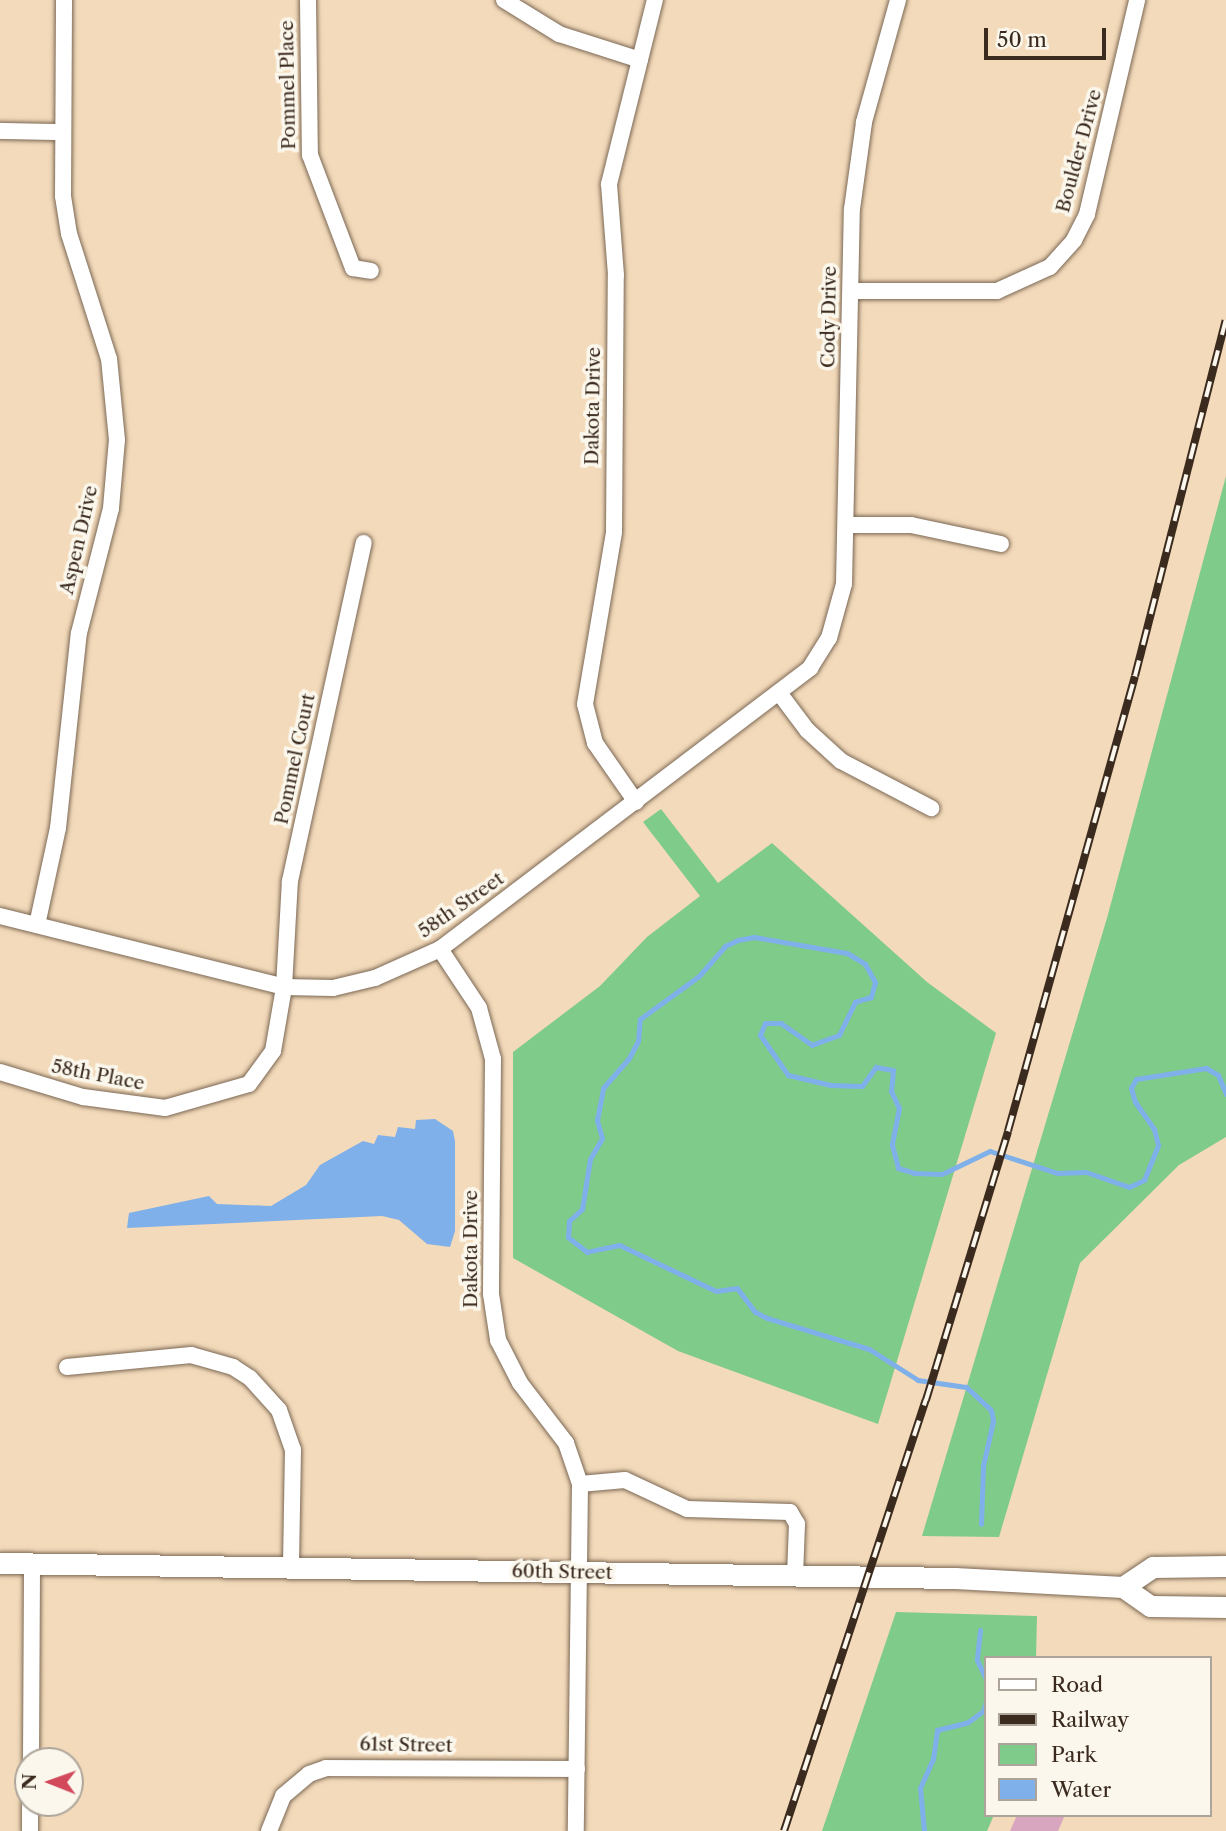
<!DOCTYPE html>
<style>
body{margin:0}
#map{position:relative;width:1226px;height:1831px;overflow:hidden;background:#f3daba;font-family:"Libre Caslon Text",serif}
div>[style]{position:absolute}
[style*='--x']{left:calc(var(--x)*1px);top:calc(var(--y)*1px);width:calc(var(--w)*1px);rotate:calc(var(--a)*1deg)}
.green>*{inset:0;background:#7fcb89}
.water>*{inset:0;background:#7fb0ea}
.stream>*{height:5px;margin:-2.5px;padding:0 2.5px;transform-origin:2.5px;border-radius:2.5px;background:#7fb0ea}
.building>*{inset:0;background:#d8a6be}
.roads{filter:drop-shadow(0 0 2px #7b6855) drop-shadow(0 0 2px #7b6855)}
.street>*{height:16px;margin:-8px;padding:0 8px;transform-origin:8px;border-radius:8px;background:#fff}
.secondary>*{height:21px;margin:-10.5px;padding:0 10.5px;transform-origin:10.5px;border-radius:10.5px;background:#fff}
.rail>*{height:8px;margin-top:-4px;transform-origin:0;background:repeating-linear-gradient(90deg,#fbf7ec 0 16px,#3b2a1e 0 32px);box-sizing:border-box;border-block:2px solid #3b2a1e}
span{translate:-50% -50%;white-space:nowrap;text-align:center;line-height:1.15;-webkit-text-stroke:7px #fbf7ec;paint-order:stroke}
.street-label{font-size:19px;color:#3b2a1e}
.legend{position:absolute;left:984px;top:1656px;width:228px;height:161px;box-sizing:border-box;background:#fbf7ec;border:2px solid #aea59a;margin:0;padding:9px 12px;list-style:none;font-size:21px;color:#3b2a1e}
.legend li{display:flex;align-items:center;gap:14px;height:35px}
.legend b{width:35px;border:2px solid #aea59a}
.north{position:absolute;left:14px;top:1747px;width:70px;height:70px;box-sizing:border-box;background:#fbf7ec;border:2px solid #aea59a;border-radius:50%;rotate:271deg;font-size:19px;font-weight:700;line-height:28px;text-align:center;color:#3b2a1e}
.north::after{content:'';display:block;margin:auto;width:24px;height:32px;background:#d1495b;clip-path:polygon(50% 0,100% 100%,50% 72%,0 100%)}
.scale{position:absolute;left:984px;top:28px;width:122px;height:32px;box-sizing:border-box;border:4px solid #3b2a1e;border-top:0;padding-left:9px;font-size:21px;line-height:24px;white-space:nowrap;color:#3b2a1e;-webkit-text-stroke:5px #fbf7ec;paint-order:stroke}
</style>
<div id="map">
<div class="green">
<i style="clip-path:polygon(1226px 476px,1226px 1137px,1179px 1165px,1080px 1263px,999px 1537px,922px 1536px,1107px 918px)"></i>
<i style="clip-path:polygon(661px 809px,718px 883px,772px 843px,927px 982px,996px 1033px,878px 1424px,678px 1351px,513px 1258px,513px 1052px,600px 986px,647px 937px,700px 896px,643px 822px)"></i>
<i style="clip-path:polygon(896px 1612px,1037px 1616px,1036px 1658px,986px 1658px,986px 1815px,994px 1815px,987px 1831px,822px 1831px)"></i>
</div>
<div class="water">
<i style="clip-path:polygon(435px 1119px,453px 1131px,455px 1141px,455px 1231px,450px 1247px,427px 1244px,399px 1220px,382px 1216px,127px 1228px,129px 1213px,209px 1196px,217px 1204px,271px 1206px,306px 1185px,320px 1165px,363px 1141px,374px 1144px,378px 1135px,395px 1137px,398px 1127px,415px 1129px,416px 1120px)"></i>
</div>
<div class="stream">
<i style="--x:981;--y:1524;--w:58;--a:-88"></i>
<i style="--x:983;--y:1466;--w:46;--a:-77.5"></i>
<i style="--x:993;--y:1421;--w:11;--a:-100"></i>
<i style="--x:991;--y:1410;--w:34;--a:-137"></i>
<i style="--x:966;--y:1387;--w:49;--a:-171.7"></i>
<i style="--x:918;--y:1380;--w:58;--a:-147.7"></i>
<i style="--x:869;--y:1349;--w:107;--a:-163.1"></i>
<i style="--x:767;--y:1318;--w:13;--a:-153"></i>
<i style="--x:755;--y:1312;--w:30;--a:-127"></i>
<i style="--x:737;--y:1288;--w:21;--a:172"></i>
<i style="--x:716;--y:1291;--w:107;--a:-154.6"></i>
<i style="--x:619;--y:1245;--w:33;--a:168"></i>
<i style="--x:587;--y:1252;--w:24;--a:-142"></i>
<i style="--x:568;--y:1237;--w:16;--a:-86"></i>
<i style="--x:569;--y:1221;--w:18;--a:-43"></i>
<i style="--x:582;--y:1209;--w:51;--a:-80.9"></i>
<i style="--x:590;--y:1159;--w:24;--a:-60"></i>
<i style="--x:602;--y:1138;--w:19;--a:-106"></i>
<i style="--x:597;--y:1120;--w:33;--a:-79"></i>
<i style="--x:603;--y:1088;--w:40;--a:-49"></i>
<i style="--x:629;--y:1058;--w:19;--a:-62"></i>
<i style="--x:638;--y:1041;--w:22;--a:-85"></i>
<i style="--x:640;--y:1019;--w:73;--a:-36.1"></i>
<i style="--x:699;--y:976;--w:40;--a:-49"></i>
<i style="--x:725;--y:946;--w:14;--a:-25"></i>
<i style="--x:738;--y:940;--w:16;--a:-11"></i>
<i style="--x:754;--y:937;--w:94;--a:9.8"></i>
<i style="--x:847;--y:953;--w:21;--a:31"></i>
<i style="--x:865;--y:964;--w:21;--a:61"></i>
<i style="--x:875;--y:982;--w:16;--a:105"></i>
<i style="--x:871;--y:997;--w:17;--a:163"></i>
<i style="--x:855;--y:1002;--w:37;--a:116"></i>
<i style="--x:839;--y:1035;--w:29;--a:160"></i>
<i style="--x:812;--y:1045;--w:38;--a:-145"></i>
<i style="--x:781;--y:1023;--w:16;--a:180"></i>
<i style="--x:765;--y:1023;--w:13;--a:113"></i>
<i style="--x:760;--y:1035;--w:49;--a:55"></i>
<i style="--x:788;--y:1075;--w:44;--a:13.1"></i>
<i style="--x:831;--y:1085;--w:31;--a:2"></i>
<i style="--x:862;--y:1086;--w:24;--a:-54"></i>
<i style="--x:876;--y:1067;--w:17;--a:10"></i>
<i style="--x:893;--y:1070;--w:21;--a:95"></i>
<i style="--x:891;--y:1091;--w:19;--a:65"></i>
<i style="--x:899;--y:1108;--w:38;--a:101"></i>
<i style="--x:892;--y:1145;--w:24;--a:75"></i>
<i style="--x:898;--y:1168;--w:17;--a:17"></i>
<i style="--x:914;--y:1173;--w:28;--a:2"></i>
<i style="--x:942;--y:1174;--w:53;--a:-25.6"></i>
<i style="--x:990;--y:1151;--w:71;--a:18.2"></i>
<i style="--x:1057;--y:1173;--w:29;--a:-2"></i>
<i style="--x:1086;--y:1172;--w:46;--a:19.2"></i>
<i style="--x:1129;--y:1187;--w:17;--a:-25"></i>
<i style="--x:1144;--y:1180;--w:38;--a:-68"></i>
<i style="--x:1158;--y:1145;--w:16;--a:-104"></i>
<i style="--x:1154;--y:1129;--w:33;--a:-125"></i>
<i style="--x:1135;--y:1102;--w:15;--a:-106"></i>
<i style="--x:1131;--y:1088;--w:10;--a:-61"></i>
<i style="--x:1136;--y:1079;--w:71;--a:-8.9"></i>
<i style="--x:1206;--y:1068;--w:14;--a:30"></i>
<i style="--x:1218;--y:1075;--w:21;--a:67"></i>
<i style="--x:980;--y:1630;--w:30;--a:96"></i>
<i style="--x:977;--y:1660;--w:21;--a:65"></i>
<i style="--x:924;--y:1831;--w:43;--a:-95.3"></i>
<i style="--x:920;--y:1788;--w:32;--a:-66"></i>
<i style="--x:933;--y:1759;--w:29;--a:-82"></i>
<i style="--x:937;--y:1730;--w:32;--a:-14"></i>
<i style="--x:968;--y:1722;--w:19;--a:-36"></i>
<i style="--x:983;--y:1711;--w:9;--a:-72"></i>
</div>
<div class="building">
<i style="clip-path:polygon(1017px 1815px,1065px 1815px,1058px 1831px,1010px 1831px)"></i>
</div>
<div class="roads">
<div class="street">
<i style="--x:308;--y:0;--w:155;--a:89.3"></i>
<i style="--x:310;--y:155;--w:121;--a:69.2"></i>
<i style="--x:353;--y:268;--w:18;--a:9"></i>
<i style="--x:504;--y:0;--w:65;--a:31.7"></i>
<i style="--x:559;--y:34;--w:85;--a:17.8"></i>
<i style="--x:0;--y:131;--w:60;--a:1"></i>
<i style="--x:851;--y:291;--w:146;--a:0"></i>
<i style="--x:997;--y:291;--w:58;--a:-24.4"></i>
<i style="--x:1050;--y:267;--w:36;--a:-48"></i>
<i style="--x:1074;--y:240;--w:29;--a:-63"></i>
<i style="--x:1087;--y:214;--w:220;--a:-76.8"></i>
<i style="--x:847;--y:525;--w:64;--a:0"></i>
<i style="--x:911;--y:525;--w:92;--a:11.9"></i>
<i style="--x:780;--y:694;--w:45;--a:53.1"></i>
<i style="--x:807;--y:730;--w:46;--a:42.4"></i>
<i style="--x:841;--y:761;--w:102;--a:27.6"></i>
<i style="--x:636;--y:802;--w:72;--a:-124.8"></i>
<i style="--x:595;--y:743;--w:40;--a:-104.4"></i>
<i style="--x:585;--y:704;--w:174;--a:-80.4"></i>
<i style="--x:614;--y:532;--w:257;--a:-89.6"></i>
<i style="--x:616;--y:275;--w:91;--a:-94.4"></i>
<i style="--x:609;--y:184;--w:190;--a:-76"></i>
<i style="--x:0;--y:916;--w:293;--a:14"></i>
<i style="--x:284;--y:987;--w:49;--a:1.2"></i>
<i style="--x:333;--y:988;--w:43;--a:-13.4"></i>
<i style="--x:375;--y:978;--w:71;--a:-24"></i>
<i style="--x:440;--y:949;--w:465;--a:-37.2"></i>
<i style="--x:810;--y:668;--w:36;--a:-58"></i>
<i style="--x:829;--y:638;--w:56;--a:-74.5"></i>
<i style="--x:844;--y:584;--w:375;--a:-88.8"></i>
<i style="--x:852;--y:209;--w:88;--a:-82.1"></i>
<i style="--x:864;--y:122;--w:127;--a:-74.4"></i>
<i style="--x:37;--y:925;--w:99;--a:-77.8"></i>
<i style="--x:58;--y:828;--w:196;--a:-83.9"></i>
<i style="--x:79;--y:633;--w:129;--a:-75.6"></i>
<i style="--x:111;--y:508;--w:68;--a:-85"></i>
<i style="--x:117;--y:440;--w:81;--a:-95.6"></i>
<i style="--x:109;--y:359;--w:131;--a:-107.7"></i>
<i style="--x:69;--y:234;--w:38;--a:-99"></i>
<i style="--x:63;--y:196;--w:196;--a:-89.7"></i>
<i style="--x:440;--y:949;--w:71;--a:56.5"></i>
<i style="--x:479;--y:1008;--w:53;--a:74.6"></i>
<i style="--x:493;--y:1059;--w:235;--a:90.5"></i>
<i style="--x:491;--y:1294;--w:47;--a:81.3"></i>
<i style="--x:498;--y:1340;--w:48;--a:62.9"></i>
<i style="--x:520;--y:1383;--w:76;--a:52.5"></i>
<i style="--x:566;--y:1443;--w:43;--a:71.1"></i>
<i style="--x:580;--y:1484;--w:347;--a:90.7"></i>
<i style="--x:0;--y:1072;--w:87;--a:16.8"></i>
<i style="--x:83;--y:1097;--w:83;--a:7.6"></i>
<i style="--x:165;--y:1108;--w:87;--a:-15.9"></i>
<i style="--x:249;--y:1084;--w:41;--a:-54"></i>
<i style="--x:273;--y:1051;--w:65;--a:-80.2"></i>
<i style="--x:284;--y:987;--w:106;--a:-86.8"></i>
<i style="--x:290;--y:881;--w:346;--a:-77.7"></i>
<i style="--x:67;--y:1367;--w:125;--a:-5.5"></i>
<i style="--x:191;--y:1355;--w:44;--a:15.9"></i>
<i style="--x:233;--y:1367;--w:20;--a:33"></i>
<i style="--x:250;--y:1378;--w:43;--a:47.8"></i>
<i style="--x:279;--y:1410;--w:42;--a:70.7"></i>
<i style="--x:293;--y:1450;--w:117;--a:91"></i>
<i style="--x:580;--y:1484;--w:45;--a:-5.1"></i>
<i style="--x:625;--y:1480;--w:68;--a:25.1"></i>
<i style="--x:687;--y:1509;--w:103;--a:1.7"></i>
<i style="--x:790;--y:1512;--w:14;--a:60"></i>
<i style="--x:797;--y:1524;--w:51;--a:92.2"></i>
<i style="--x:31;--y:1761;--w:198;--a:-89.7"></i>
<i style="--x:30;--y:1831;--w:28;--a:-90"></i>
<i style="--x:269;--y:1831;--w:38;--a:-68"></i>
<i style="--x:283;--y:1796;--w:34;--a:-40"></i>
<i style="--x:309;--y:1774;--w:18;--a:-19"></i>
<i style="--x:326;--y:1768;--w:251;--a:0.2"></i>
</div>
<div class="secondary">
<i style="--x:0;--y:1563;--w:955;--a:0.9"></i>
<i style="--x:955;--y:1578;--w:168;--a:3.1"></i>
<i style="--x:1123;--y:1587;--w:33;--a:35"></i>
<i style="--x:1150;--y:1606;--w:76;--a:0.8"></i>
<i style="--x:1123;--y:1587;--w:36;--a:-34"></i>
<i style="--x:1153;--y:1567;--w:73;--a:-0.8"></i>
</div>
</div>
<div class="rail">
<i style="--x:784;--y:1831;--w:454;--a:-71.8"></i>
<i style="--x:926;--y:1400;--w:281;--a:-73"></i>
<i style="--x:1008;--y:1131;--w:472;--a:-74.4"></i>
<i style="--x:1135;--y:676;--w:367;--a:-75.7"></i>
</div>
<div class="street-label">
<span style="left:288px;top:85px;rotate:-91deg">Pommel Place</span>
<span style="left:1079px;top:151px;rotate:-75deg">Boulder Drive</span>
<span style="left:829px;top:317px;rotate:-89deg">Cody Drive</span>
<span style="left:593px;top:406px;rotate:-89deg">Dakota Drive</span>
<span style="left:79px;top:540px;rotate:-77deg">Aspen Drive</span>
<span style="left:295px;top:759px;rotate:-78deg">Pommel Court</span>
<span style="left:461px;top:905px;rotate:-35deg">58th Street</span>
<span style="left:98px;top:1075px;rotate:11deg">58th Place</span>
<span style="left:471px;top:1249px;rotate:-90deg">Dakota Drive</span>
<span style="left:562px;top:1572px;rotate:1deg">60th Street</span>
<span style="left:406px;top:1745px;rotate:1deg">61st Street</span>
</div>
<ul class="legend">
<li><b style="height:9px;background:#fff"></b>Road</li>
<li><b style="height:9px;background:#3b2a1e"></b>Railway</li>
<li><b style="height:19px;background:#7fcb89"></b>Park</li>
<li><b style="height:19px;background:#7fb0ea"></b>Water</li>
</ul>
<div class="north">N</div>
<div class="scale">50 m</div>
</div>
